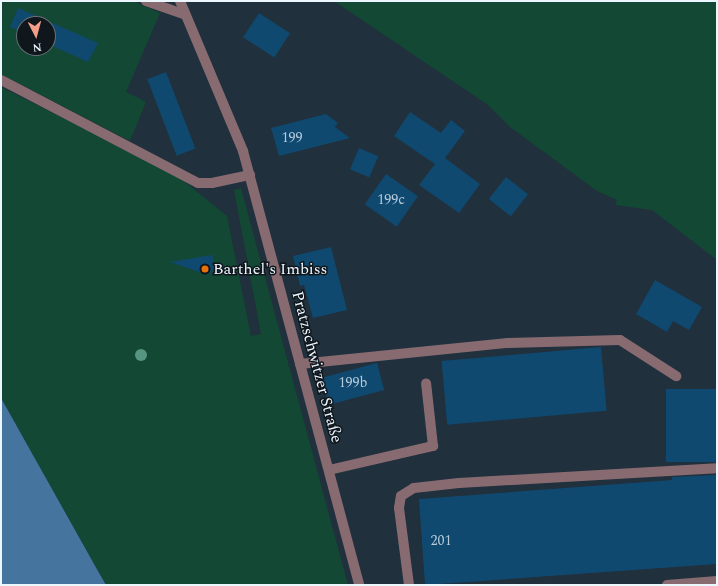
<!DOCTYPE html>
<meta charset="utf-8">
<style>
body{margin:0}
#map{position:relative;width:718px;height:586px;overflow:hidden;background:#20303c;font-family:Spectral,serif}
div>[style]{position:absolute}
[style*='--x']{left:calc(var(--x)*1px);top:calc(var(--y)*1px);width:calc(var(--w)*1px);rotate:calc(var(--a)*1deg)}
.green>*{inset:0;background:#124834}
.water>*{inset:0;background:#45749f}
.building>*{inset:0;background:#10496f;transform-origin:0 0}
.service>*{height:10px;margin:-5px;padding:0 5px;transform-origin:5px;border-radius:5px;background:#886b71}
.tertiary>*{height:10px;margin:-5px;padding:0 5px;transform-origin:5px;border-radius:5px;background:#886b71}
.trees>*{width:12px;height:12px;margin:-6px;border-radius:50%;background:#569582}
.dots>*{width:11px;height:11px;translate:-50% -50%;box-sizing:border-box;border:2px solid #10171c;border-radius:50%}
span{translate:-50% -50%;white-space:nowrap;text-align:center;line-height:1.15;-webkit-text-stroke:3px #10171c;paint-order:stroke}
.number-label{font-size:14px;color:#b5cbda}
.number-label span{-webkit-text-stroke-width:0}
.poi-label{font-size:16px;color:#ecf6fe}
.left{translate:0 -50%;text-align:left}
.street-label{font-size:16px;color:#ecf6fe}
.frame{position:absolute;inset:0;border:2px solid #ecf6fe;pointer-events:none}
.north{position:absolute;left:16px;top:16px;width:40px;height:40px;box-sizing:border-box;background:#10171c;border:1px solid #687076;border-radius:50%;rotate:174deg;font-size:11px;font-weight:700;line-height:16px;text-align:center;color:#ecf6fe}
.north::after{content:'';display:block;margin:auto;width:14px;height:18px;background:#f49e89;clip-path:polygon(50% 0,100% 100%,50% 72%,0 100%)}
</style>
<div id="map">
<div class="green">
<i style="clip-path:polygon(evenodd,1px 1px,133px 1px,160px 13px,126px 92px,146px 102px,130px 141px,1px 74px,1px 1px,24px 24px,48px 24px,48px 48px,24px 48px,24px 24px)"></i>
<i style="clip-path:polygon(334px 1px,717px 1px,717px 260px,652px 210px,615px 205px,617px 200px,597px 191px,510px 127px,488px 105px)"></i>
<i style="clip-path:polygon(1px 87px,166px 170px,189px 185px,227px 216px,251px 336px,261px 334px,234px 190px,241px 188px,348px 585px,106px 585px,1px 398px)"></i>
</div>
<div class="water">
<i style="clip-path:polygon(1px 398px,98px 571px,106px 585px,1px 585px)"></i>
</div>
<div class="building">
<i style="clip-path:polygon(18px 8px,98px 43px,88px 62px,48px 44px,48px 24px,24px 24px,24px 33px,10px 27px)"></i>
<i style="left:259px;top:13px;width:37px;height:29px;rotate:33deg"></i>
<i style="left:166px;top:72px;width:82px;height:20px;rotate:69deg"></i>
<i style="clip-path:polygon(410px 112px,441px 133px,451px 120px,465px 131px,445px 158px,480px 184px,459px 213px,419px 185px,435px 164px,394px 136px)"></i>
<i style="clip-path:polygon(326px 114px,338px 123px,335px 127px,350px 138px,279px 156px,271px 128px)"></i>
<i style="left:359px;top:148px;width:21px;height:23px;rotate:23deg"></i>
<i style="left:386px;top:174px;width:39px;height:37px;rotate:35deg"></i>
<i style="left:506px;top:177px;width:28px;height:28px;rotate:38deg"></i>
<i style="clip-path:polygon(331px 247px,347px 310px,313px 318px,304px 285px,300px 286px,293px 256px)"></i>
<i style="clip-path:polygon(212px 255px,215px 268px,208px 275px,170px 262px)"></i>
<i style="clip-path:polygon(655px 280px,702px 307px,689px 330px,673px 321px,667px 332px,636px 314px)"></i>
<i style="left:601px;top:347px;width:64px;height:160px;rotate:85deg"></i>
<i style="left:377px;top:363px;width:28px;height:57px;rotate:75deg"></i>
<i style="left:717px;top:389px;width:73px;height:51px;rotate:90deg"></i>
<i style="clip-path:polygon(717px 475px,717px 564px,425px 585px,419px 499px,672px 480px,672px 477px)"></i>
</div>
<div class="service">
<i style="--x:146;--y:1;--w:42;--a:19.3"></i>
<i style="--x:1;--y:80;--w:222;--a:27.6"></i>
<i style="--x:198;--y:183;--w:14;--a:0"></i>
<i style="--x:212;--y:183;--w:39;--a:-12"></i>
<i style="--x:300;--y:364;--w:209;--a:-5.8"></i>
<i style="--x:508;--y:343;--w:112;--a:-1.5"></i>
<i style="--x:620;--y:340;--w:67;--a:32.7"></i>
<i style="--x:329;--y:470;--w:107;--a:-13"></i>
<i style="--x:433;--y:446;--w:63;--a:-96.3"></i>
<i style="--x:409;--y:585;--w:78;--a:-97.4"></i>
<i style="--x:399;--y:508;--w:12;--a:-81"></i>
<i style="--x:401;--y:496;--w:15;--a:-32"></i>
<i style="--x:414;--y:488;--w:45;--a:-6.3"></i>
<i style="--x:459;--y:483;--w:258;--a:-3.3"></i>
<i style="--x:667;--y:585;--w:50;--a:-4.6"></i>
</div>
<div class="tertiary">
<i style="--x:180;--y:1;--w:163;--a:67.2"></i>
<i style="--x:243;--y:151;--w:449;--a:75"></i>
</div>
<div class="trees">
<i style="left:141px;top:355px"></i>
</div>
<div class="dots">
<i style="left:205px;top:269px;background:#e8710a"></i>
</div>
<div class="number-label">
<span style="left:292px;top:138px">199</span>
<span style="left:391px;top:200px">199c</span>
<span style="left:353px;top:383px">199b</span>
<span style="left:441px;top:541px">201</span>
</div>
<div class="poi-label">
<span class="left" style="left:213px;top:269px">Barthel's Imbiss</span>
</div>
<div class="street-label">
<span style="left:317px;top:367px;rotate:75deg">Pratzschwitzer Straße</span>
</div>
<div class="frame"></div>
<div class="north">N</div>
</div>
